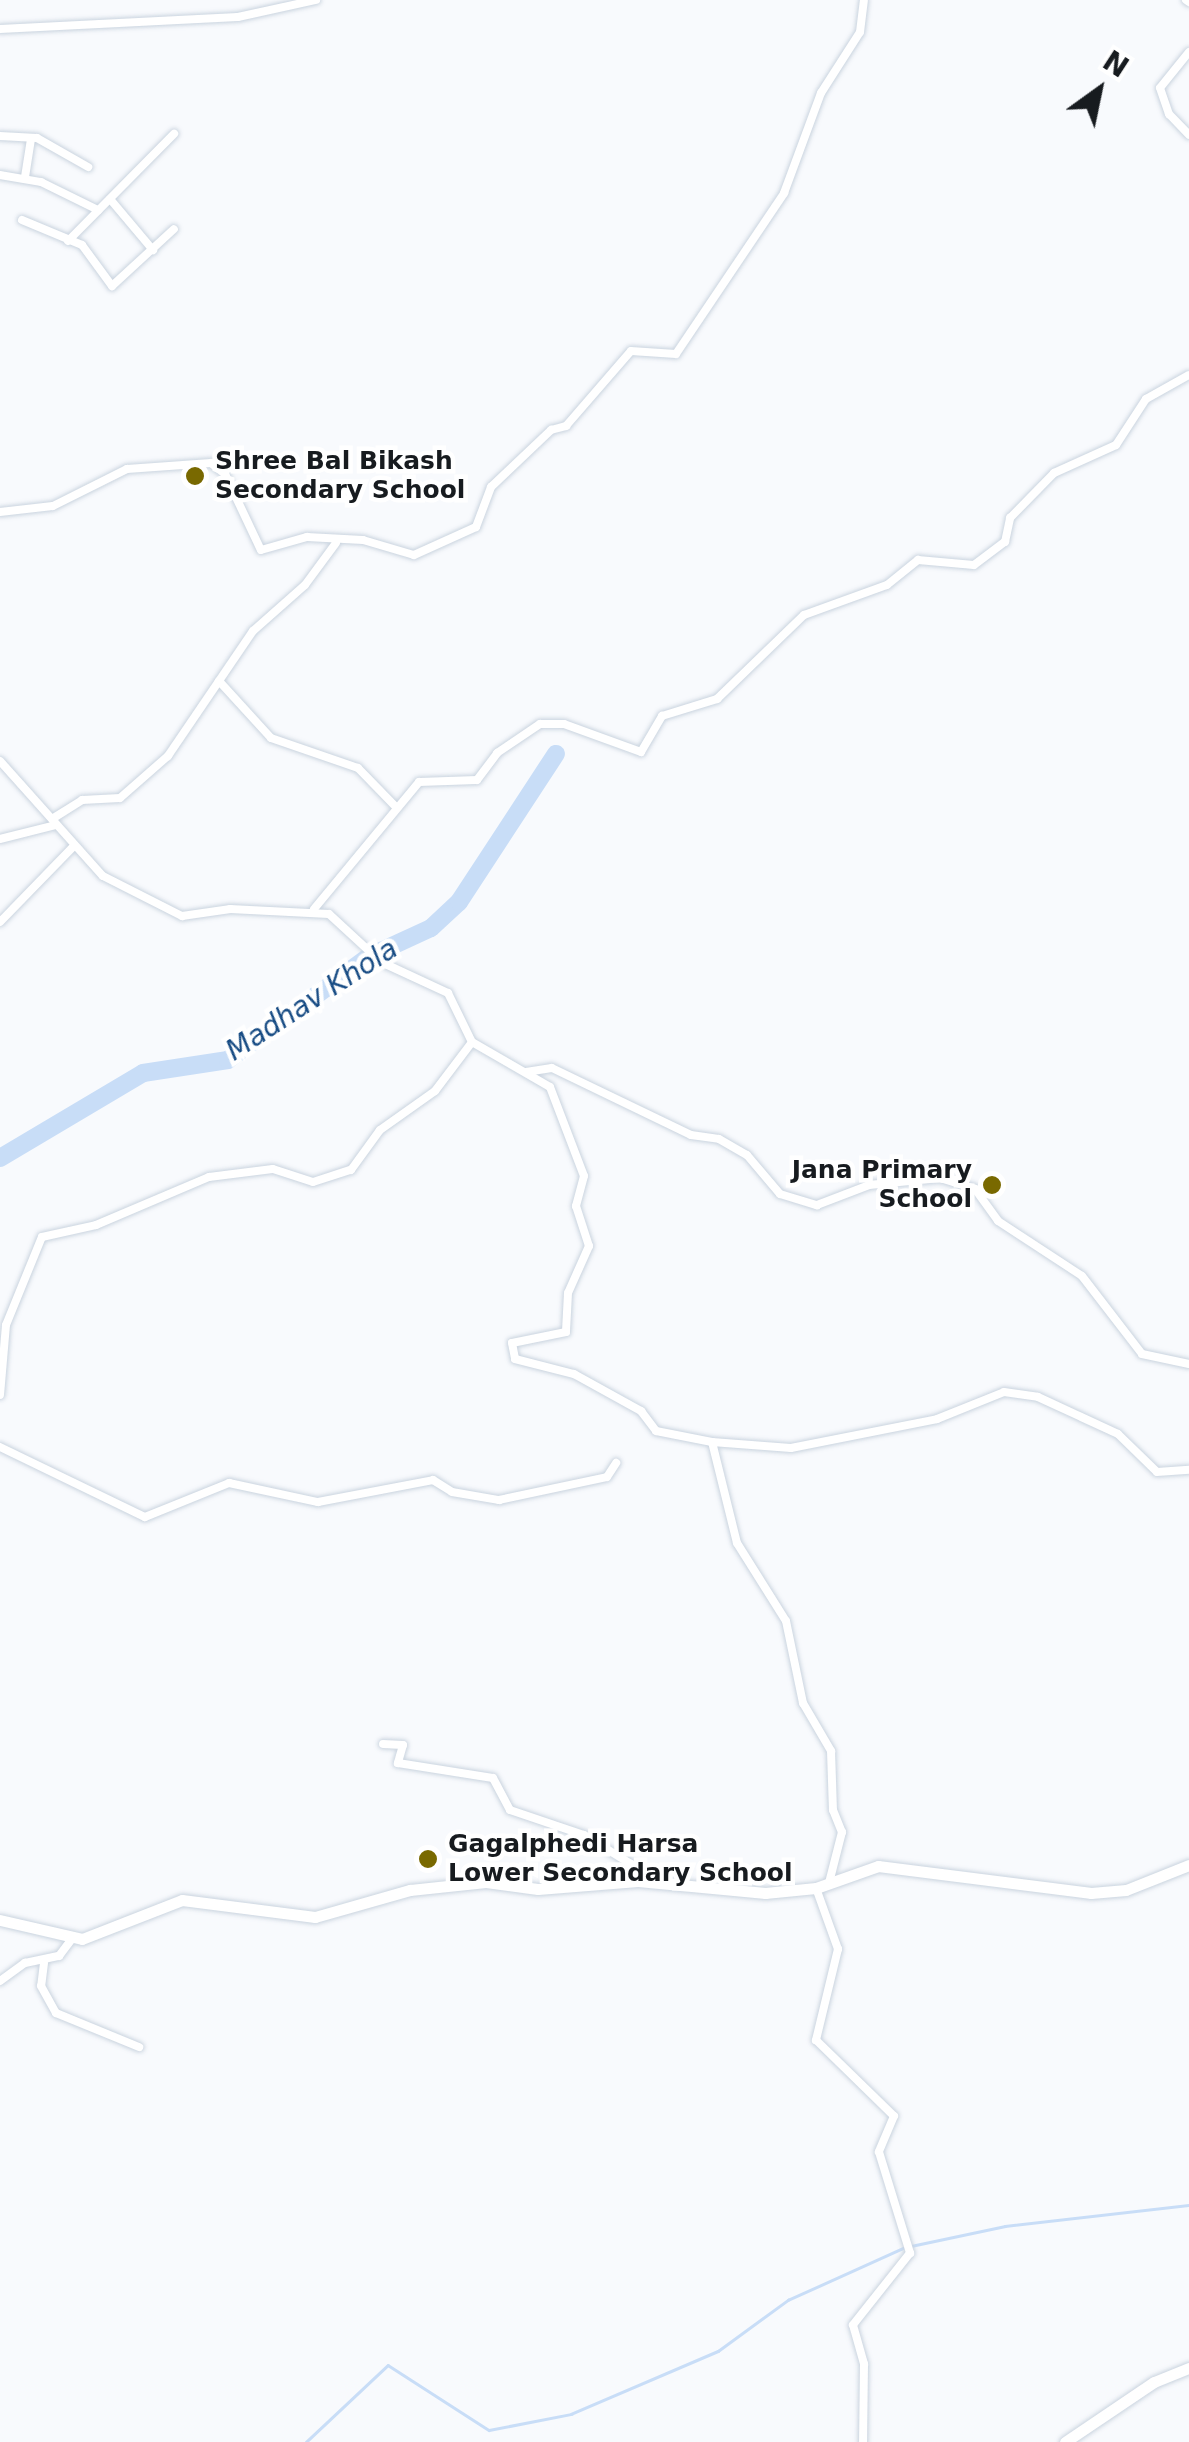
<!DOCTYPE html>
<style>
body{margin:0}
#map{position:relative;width:1189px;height:2442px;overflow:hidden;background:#f8fafd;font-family:"DejaVu Sans",sans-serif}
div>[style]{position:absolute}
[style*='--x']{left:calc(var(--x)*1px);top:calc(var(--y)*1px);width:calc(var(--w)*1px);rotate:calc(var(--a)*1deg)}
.stream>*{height:2.5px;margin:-1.25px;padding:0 1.25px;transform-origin:1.25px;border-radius:1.25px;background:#c8ddf7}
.river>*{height:18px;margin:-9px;padding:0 9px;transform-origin:9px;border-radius:9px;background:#c8ddf7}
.roads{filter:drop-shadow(0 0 2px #cad4df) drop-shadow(0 0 2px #cad4df)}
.street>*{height:8px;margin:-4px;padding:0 4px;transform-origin:4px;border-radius:4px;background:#fff}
.secondary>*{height:11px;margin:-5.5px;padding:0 5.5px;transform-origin:5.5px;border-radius:5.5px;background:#fff}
.dots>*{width:28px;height:28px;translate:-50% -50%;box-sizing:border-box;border:5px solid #fff;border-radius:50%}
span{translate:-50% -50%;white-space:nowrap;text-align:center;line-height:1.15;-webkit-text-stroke:9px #fff;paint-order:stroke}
.poi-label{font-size:25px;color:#171b1f;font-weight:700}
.left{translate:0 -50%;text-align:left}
.right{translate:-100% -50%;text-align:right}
.water-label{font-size:28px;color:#184c84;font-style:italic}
.north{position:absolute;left:1049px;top:40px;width:100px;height:100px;-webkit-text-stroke:8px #fff;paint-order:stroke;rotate:33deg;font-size:28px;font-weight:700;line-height:40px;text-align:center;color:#171b1f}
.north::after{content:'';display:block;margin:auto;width:35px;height:45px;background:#171b1f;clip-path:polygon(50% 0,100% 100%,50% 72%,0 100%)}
</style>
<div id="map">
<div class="stream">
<i style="--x:911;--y:2246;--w:96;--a:-12"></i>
<i style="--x:1005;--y:2226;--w:185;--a:-6.5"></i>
<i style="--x:306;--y:2442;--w:112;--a:-43.2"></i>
<i style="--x:388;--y:2365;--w:120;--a:32.8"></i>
<i style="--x:489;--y:2430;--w:84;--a:-11"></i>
<i style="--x:571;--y:2414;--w:160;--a:-23.2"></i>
<i style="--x:718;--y:2351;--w:87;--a:-36.1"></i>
<i style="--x:788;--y:2300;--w:126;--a:-24.3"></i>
</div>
<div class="river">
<i style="--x:0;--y:1158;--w:166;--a:-30.7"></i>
<i style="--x:143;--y:1073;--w:86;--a:-8.7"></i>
<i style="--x:228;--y:1060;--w:174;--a:-36.3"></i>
<i style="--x:368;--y:957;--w:69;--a:-24.7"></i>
<i style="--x:431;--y:928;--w:38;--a:-43"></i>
<i style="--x:459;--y:902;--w:177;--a:-56.8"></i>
</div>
<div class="roads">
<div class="street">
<i style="--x:1186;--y:0;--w:4;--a:34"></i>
<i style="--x:0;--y:29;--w:238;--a:-2.9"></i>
<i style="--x:238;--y:17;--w:80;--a:-12.3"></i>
<i style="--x:1189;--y:52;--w:46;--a:128.9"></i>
<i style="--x:1160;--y:88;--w:28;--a:71"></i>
<i style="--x:1169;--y:114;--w:29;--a:46"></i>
<i style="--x:0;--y:136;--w:37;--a:3"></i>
<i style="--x:37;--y:138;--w:59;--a:29.6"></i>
<i style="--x:0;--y:175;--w:42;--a:9.7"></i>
<i style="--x:41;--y:182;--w:64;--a:26.2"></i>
<i style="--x:25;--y:177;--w:39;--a:-81"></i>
<i style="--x:110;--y:199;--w:67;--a:49.9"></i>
<i style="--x:22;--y:220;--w:65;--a:22.6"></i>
<i style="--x:82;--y:245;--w:51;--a:53.8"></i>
<i style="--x:112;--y:286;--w:84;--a:-42.6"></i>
<i style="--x:68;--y:241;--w:151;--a:-45.3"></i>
<i style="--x:0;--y:512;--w:53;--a:-6.5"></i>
<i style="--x:53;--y:506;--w:83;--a:-26.6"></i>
<i style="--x:127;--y:469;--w:84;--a:-4.1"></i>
<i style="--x:211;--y:463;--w:18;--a:38"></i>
<i style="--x:225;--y:474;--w:84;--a:64.7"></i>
<i style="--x:261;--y:550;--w:48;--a:-15.8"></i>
<i style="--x:307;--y:537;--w:56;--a:3.1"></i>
<i style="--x:363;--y:540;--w:53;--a:16.4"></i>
<i style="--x:414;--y:555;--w:68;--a:-24.3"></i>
<i style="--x:476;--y:527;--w:43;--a:-69.4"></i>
<i style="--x:491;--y:487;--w:83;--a:-43.5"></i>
<i style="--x:551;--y:430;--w:16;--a:-15"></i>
<i style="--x:566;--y:426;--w:99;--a:-49.1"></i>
<i style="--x:631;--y:351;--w:45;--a:3.8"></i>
<i style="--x:676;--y:354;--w:194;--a:-56.1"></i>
<i style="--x:784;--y:193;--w:107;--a:-69.7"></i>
<i style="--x:821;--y:93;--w:72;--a:-57.4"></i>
<i style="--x:860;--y:32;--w:32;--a:-83"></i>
<i style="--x:219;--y:681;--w:77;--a:47.6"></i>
<i style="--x:271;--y:738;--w:92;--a:19"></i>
<i style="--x:358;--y:768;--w:52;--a:45.8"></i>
<i style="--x:0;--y:761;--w:154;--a:48.2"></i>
<i style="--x:103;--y:876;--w:89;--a:26.9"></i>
<i style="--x:182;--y:916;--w:49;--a:-8.3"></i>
<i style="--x:230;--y:909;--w:99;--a:2.9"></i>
<i style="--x:329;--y:914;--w:71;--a:42.7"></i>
<i style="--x:381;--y:962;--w:74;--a:24.8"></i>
<i style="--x:448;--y:993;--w:55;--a:63.9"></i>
<i style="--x:472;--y:1042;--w:90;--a:30"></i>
<i style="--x:550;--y:1087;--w:95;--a:69.1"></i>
<i style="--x:584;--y:1176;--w:31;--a:105"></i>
<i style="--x:576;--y:1206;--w:42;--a:72"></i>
<i style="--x:589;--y:1246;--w:51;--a:114.1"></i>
<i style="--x:568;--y:1293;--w:39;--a:93"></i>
<i style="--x:566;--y:1332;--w:55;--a:168.5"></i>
<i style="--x:512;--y:1343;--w:16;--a:79"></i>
<i style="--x:515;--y:1359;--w:61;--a:14.3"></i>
<i style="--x:574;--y:1374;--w:77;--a:28.9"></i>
<i style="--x:641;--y:1411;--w:25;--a:53"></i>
<i style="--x:656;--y:1431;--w:57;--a:11.1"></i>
<i style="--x:712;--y:1442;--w:79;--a:4.3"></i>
<i style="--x:791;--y:1448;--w:149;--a:-11.2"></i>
<i style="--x:937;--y:1419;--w:72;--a:-21.9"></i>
<i style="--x:1004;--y:1392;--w:34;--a:8"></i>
<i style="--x:1038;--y:1397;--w:88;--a:24.8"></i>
<i style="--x:1118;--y:1434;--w:54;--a:44.3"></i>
<i style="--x:1157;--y:1472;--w:32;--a:-4"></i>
<i style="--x:52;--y:819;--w:36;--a:-32"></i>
<i style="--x:82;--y:800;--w:38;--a:-3"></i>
<i style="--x:120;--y:798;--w:64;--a:-41.2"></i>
<i style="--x:168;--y:756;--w:151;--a:-55.8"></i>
<i style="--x:253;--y:631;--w:69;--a:-41.5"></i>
<i style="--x:305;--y:585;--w:52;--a:-53.6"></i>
<i style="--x:0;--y:839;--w:58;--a:-14"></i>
<i style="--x:314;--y:909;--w:165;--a:-50.4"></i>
<i style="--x:419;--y:782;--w:58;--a:-2"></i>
<i style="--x:477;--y:780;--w:34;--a:-53"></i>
<i style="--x:497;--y:753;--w:52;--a:-34"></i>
<i style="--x:540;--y:724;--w:24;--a:0"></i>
<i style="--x:564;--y:724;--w:82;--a:20"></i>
<i style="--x:641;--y:752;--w:42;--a:-59.7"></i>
<i style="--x:662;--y:716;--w:58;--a:-17.2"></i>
<i style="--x:717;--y:699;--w:121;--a:-44"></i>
<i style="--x:804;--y:615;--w:88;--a:-19.9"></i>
<i style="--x:887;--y:585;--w:40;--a:-39"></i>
<i style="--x:918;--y:560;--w:56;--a:5.1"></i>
<i style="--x:974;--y:565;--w:39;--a:-37"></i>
<i style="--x:1005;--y:542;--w:25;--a:-78"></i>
<i style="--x:1010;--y:518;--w:63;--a:-45.6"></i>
<i style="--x:1054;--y:473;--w:68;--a:-24.3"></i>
<i style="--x:1116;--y:445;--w:55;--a:-56.9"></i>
<i style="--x:1146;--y:399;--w:49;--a:-29.2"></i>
<i style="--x:0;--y:922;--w:103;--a:-45.8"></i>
<i style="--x:526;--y:1072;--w:26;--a:-9"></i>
<i style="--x:552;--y:1068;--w:154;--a:25.7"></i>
<i style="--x:691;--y:1135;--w:28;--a:8"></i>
<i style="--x:719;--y:1139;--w:32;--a:30"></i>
<i style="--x:747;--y:1155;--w:51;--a:49.8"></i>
<i style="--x:780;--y:1194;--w:39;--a:17"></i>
<i style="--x:817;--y:1205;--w:56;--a:-21"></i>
<i style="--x:869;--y:1185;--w:71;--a:-5.6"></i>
<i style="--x:940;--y:1178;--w:37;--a:17"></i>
<i style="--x:975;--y:1189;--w:39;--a:54"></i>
<i style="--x:998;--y:1221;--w:100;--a:33.2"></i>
<i style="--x:1082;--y:1276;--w:98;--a:52.4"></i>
<i style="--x:1142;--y:1354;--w:48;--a:12"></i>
<i style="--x:0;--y:1395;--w:70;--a:-85.1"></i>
<i style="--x:6;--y:1325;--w:95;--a:-67.8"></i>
<i style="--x:42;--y:1237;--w:55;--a:-12.5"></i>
<i style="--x:96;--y:1225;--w:123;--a:-23"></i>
<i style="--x:209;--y:1177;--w:64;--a:-7.1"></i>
<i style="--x:273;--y:1169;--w:42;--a:18"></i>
<i style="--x:313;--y:1182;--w:40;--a:-18"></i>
<i style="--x:351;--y:1170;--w:49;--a:-54.1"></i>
<i style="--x:380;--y:1130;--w:67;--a:-35.3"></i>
<i style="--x:435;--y:1091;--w:61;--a:-52.9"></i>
<i style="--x:712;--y:1442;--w:104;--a:76.1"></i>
<i style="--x:737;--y:1543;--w:92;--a:57.9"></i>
<i style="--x:786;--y:1621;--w:84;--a:78.3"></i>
<i style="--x:803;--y:1703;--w:56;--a:59.7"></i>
<i style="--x:831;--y:1751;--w:59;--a:88.1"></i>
<i style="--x:833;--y:1810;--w:24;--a:68"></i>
<i style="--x:842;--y:1832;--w:53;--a:104.3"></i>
<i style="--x:0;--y:1447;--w:161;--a:25.8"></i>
<i style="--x:145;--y:1517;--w:91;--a:-22"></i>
<i style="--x:229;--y:1483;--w:91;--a:12.1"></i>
<i style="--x:318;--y:1502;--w:117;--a:-10.8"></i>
<i style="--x:433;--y:1480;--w:22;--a:32"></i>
<i style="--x:452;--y:1492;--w:48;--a:9.7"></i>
<i style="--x:499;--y:1500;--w:110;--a:-12"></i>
<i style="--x:607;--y:1477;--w:17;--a:-57"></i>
<i style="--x:383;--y:1744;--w:20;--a:3"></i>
<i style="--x:403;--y:1745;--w:19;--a:106"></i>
<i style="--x:398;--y:1763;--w:96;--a:9"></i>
<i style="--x:493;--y:1778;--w:36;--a:62"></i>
<i style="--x:510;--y:1810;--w:78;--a:18.7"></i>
<i style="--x:584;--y:1835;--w:55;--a:31.7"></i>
<i style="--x:631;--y:1864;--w:18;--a:68"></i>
<i style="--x:816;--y:1888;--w:65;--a:70.2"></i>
<i style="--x:838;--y:1949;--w:94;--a:103.6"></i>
<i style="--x:816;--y:2040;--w:109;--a:44.3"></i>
<i style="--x:894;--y:2116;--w:39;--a:113"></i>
<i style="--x:879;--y:2152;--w:106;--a:72.9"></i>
<i style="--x:910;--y:2253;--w:92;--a:128.4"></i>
<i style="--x:853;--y:2325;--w:41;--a:74.2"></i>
<i style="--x:864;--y:2364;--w:78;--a:90.7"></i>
<i style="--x:44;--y:1963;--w:23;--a:97"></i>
<i style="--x:41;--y:1986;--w:31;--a:61"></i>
<i style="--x:56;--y:2013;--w:90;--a:22.3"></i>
<i style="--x:0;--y:1981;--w:31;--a:-36"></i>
<i style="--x:25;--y:1963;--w:35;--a:-12"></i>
<i style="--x:59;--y:1956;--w:20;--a:-53"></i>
</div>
<div class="secondary">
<i style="--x:0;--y:1920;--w:84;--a:13"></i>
<i style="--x:82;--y:1939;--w:107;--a:-21.3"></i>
<i style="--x:182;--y:1900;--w:134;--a:7.3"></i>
<i style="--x:315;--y:1917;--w:99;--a:-15.9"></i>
<i style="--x:410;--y:1890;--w:76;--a:-6"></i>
<i style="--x:486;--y:1882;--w:52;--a:7.7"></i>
<i style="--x:538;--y:1889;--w:100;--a:-4.6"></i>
<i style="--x:638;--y:1881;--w:128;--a:5.4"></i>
<i style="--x:765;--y:1893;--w:51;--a:-5.6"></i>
<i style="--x:816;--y:1888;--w:66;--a:-19.5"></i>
<i style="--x:878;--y:1866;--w:215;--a:7.2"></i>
<i style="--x:1091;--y:1893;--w:35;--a:-5"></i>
<i style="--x:1126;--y:1890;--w:68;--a:-21.6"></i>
<i style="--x:1065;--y:2442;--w:107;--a:-34"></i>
<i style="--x:1154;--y:2382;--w:38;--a:-22"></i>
</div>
</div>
<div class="dots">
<i style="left:195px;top:476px;background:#796900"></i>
<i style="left:992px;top:1185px;background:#796900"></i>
<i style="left:428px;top:1859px;background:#796900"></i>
</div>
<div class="poi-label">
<span class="left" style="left:215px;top:476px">Shree Bal Bikash<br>Secondary School</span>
<span class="right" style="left:972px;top:1185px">Jana Primary<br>School</span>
<span class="left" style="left:448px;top:1859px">Gagalphedi Harsa<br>Lower Secondary School</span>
</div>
<div class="water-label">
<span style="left:312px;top:1000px;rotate:-33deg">Madhav Khola</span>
</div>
<div class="north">N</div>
</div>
